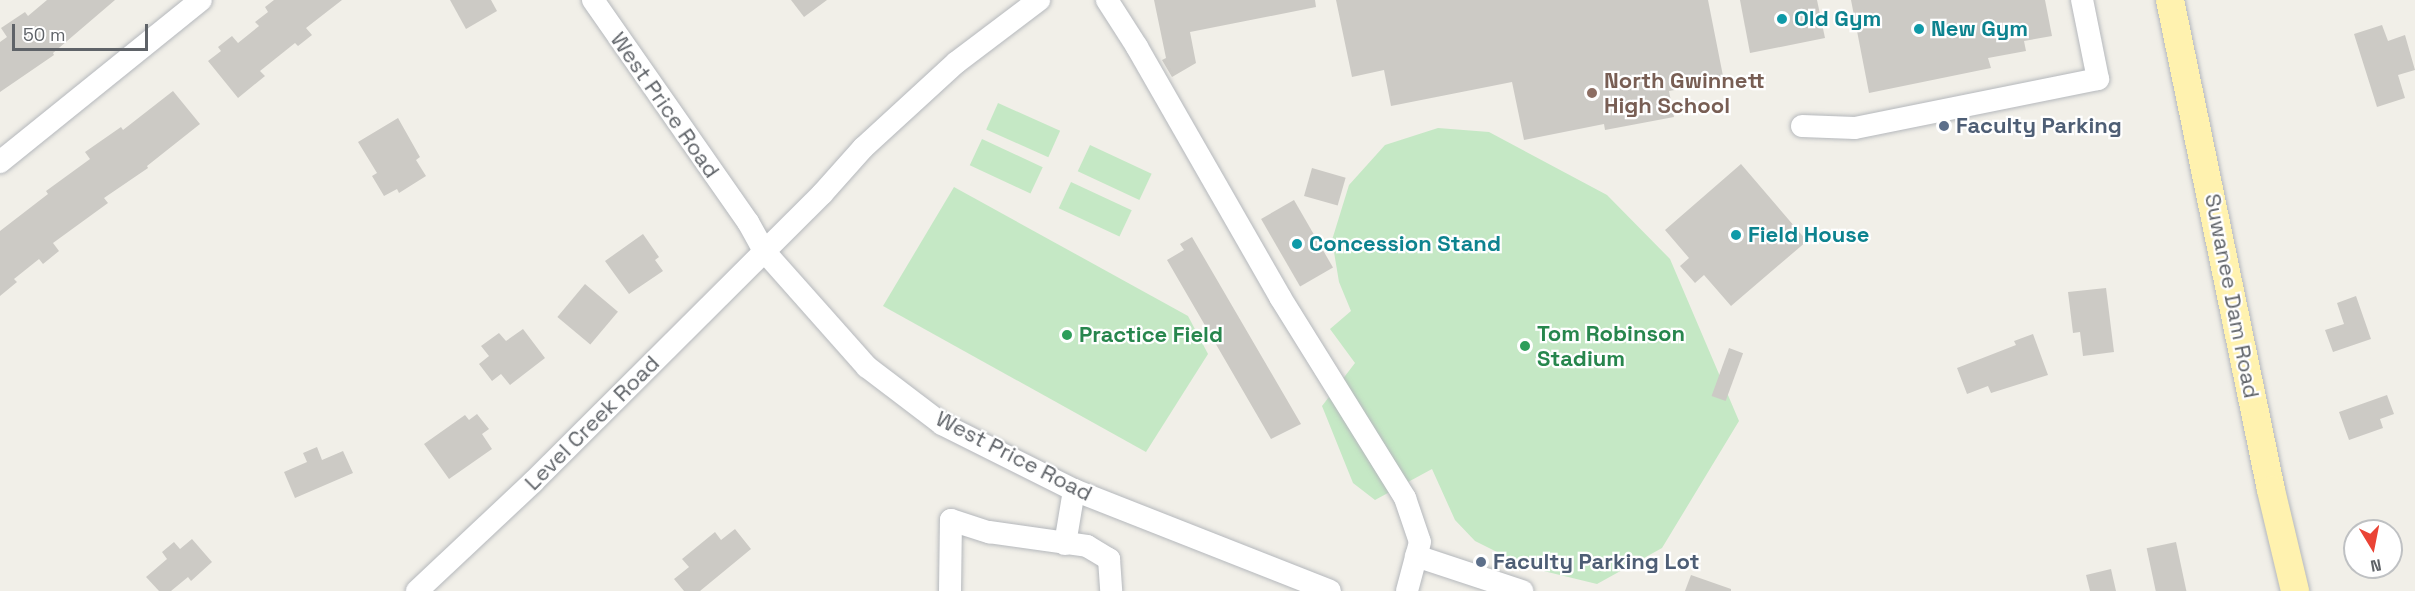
<!DOCTYPE html>
<style>
body{margin:0}
#map{position:relative;width:2415px;height:591px;overflow:hidden;background:#f1efe8;font-family:"Space Grotesk",sans-serif}
div>[style]{position:absolute}
[style*='--x']{left:calc(var(--x)*1px);top:calc(var(--y)*1px);width:calc(var(--w)*1px);rotate:calc(var(--a)*1deg)}
.green>*{inset:0;background:#c5e8c5;transform-origin:0 0}
.building>*{inset:0;background:#cccac5;transform-origin:0 0}
.roads{filter:drop-shadow(0 0 2px #b5b8bc) drop-shadow(0 0 2px #b5b8bc)}
.minor>*{height:22px;margin:-11px;padding:0 11px;transform-origin:11px;border-radius:11px;background:#fff}
.major>*{height:28px;margin:-14px;padding:0 14px;transform-origin:14px;border-radius:14px;background:#fff2af}
.dots>*{width:16px;height:16px;translate:-50% -50%;box-sizing:border-box;border:3px solid #fff;border-radius:50%}
span{translate:-50% -50%;white-space:nowrap;text-align:center;line-height:1.15;-webkit-text-stroke:4.5px #fff;paint-order:stroke}
.culture-label{font-size:22px;color:#0d838f;font-weight:700}
.left{translate:0 -50%;text-align:left}
.education-label{font-size:22px;color:#785e54;font-weight:700}
.street-label{font-size:22px;color:#5f6368}
.service-label{font-size:22px;color:#4e5e75;font-weight:700}
.leisure-label{font-size:22px;color:#27864d;font-weight:700}
.north{position:absolute;left:2343px;top:519px;width:60px;height:60px;box-sizing:border-box;background:#fff;border:2px solid #bfc1c3;border-radius:50%;rotate:170deg;font-size:16px;font-weight:700;line-height:24px;text-align:center;color:#5f6368}
.north::after{content:'';display:block;margin:auto;width:21px;height:27px;background:#ea4335;clip-path:polygon(50% 0,100% 100%,50% 72%,0 100%)}
.scale{position:absolute;left:12px;top:24px;width:136px;height:27px;box-sizing:border-box;border:3px solid #5f6368;border-top:0;padding-left:8px;font-size:18px;line-height:21px;white-space:nowrap;color:#5f6368;-webkit-text-stroke:4px #fff;paint-order:stroke}
</style>
<div id="map">
<div class="green">
<i style="left:998px;top:103px;width:68px;height:29px;rotate:24deg"></i>
<i style="clip-path:polygon(1438px 128px,1489px 132px,1607px 195px,1670px 259px,1739px 421px,1662px 548px,1597px 584px,1527px 567px,1475px 541px,1455px 520px,1432px 469px,1375px 500px,1353px 483px,1322px 406px,1355px 363px,1330px 329px,1351px 311px,1339px 282px,1332px 240px,1349px 185px,1385px 145px)"></i>
<i style="left:982px;top:139px;width:67px;height:29px;rotate:25deg"></i>
<i style="left:1090px;top:145px;width:68px;height:29px;rotate:25deg"></i>
<i style="left:1071px;top:182px;width:67px;height:29px;rotate:25deg"></i>
<i style="clip-path:polygon(954px 187px,1188px 316px,1208px 354px,1146px 452px,883px 306px)"></i>
</div>
<div class="building">
<i style="clip-path:polygon(47px 0,115px 0,53px 53px,54px 55px,0 92px,0 42px,7px 37px,1px 28px,25px 12px,28px 16px)"></i>
<i style="clip-path:polygon(274px 0,342px 0,306px 28px,312px 35px,298px 46px,295px 43px,260px 71px,265px 76px,238px 98px,208px 61px,221px 51px,218px 47px,232px 36px,238px 43px,259px 26px,255px 22px,268px 12px,265px 7px)"></i>
<i style="clip-path:polygon(450px 0,491px 0,497px 11px,466px 29px)"></i>
<i style="clip-path:polygon(791px 0,827px 0,804px 17px)"></i>
<i style="clip-path:polygon(1154px 0,1315px 0,1316px 7px,1190px 32px,1196px 63px,1172px 77px,1162px 60px,1166px 58px)"></i>
<i style="clip-path:polygon(1336px 0,1708px 0,1724px 81px,1669px 91px,1674px 117px,1605px 130px,1604px 124px,1524px 140px,1512px 82px,1391px 106px,1384px 70px,1352px 77px)"></i>
<i style="clip-path:polygon(1740px 0,1817px 0,1825px 38px,1750px 53px)"></i>
<i style="clip-path:polygon(1851px 0,2045px 0,2052px 36px,2024px 41px,2026px 51px,1988px 58px,1991px 68px,1869px 93px)"></i>
<i style="clip-path:polygon(2382px 25px,2388px 41px,2405px 35px,2415px 70px,2398px 75px,2405px 98px,2377px 107px,2354px 34px)"></i>
<i style="clip-path:polygon(173px 91px,200px 124px,147px 166px,148px 168px,104px 198px,108px 203px,53px 243px,59px 251px,43px 264px,39px 259px,14px 279px,17px 282px,0 296px,0 231px,48px 194px,46px 191px,90px 159px,85px 152px,121px 127px,123px 130px)"></i>
<i style="clip-path:polygon(398px 118px,420px 157px,416px 160px,426px 176px,399px 193px,397px 189px,384px 196px,372px 176px,377px 173px,358px 142px)"></i>
<i style="clip-path:polygon(1741px 164px,1807px 241px,1731px 306px,1704px 275px,1695px 283px,1680px 266px,1689px 258px,1665px 230px)"></i>
<i style="left:1312px;top:168px;width:35px;height:29px;rotate:16deg"></i>
<i style="left:1294px;top:200px;width:78px;height:38px;rotate:60deg"></i>
<i style="clip-path:polygon(643px 234px,659px 257px,655px 260px,663px 271px,629px 294px,605px 261px)"></i>
<i style="clip-path:polygon(1192px 237px,1301px 424px,1271px 439px,1167px 260px,1184px 250px,1180px 244px)"></i>
<i style="left:585px;top:284px;width:43px;height:43px;rotate:40deg"></i>
<i style="clip-path:polygon(2106px 288px,2114px 352px,2083px 356px,2080px 332px,2073px 333px,2068px 292px)"></i>
<i style="clip-path:polygon(2356px 296px,2371px 339px,2333px 352px,2325px 330px,2344px 324px,2337px 303px)"></i>
<i style="clip-path:polygon(523px 329px,545px 358px,510px 385px,501px 374px,492px 381px,479px 364px,489px 356px,481px 346px,499px 333px,506px 341px)"></i>
<i style="clip-path:polygon(2033px 334px,2048px 375px,1991px 393px,1988px 386px,1967px 394px,1957px 368px,2016px 345px,2014px 341px)"></i>
<i style="left:1729px;top:348px;width:15px;height:51px;rotate:20deg"></i>
<i style="clip-path:polygon(2387px 395px,2394px 414px,2380px 419px,2383px 428px,2349px 440px,2339px 412px)"></i>
<i style="clip-path:polygon(477px 414px,489px 429px,482px 434px,492px 449px,449px 479px,424px 444px,465px 415px,469px 420px)"></i>
<i style="clip-path:polygon(317px 447px,322px 460px,343px 451px,353px 473px,295px 498px,284px 472px,307px 462px,303px 453px)"></i>
<i style="clip-path:polygon(735px 529px,751px 549px,700px 591px,684px 591px,674px 579px,689px 567px,682px 559px,715px 532px,721px 540px)"></i>
<i style="clip-path:polygon(192px 539px,212px 562px,191px 581px,188px 577px,171px 591px,159px 591px,146px 577px,167px 559px,162px 552px,174px 542px,180px 549px)"></i>
<i style="left:2176px;top:542px;width:50px;height:30px;rotate:78deg"></i>
<i style="clip-path:polygon(2111px 569px,2116px 591px,2090px 591px,2086px 575px)"></i>
<i style="clip-path:polygon(1691px 575px,1731px 589px,1731px 591px,1685px 591px)"></i>
</div>
<div class="roads">
<div class="minor">
<i style="--x:593;--y:0;--w:271;--a:55.1"></i>
<i style="--x:748;--y:222;--w:33;--a:61"></i>
<i style="--x:764;--y:251;--w:155;--a:48.4"></i>
<i style="--x:867;--y:367;--w:94;--a:37.2"></i>
<i style="--x:942;--y:424;--w:148;--a:26.6"></i>
<i style="--x:1074;--y:490;--w:275;--a:21.5"></i>
<i style="--x:1107;--y:0;--w:56;--a:57.4"></i>
<i style="--x:1137;--y:47;--w:288;--a:60.2"></i>
<i style="--x:1280;--y:297;--w:237;--a:58.1"></i>
<i style="--x:1405;--y:498;--w:46;--a:71.2"></i>
<i style="--x:1420;--y:542;--w:51;--a:104.9"></i>
<i style="--x:1802;--y:126;--w:53;--a:2.2"></i>
<i style="--x:1855;--y:128;--w:248;--a:-11.4"></i>
<i style="--x:2098;--y:79;--w:81;--a:-101.4"></i>
<i style="--x:0;--y:162;--w:258;--a:-38.9"></i>
<i style="--x:1065;--y:544;--w:55;--a:-80.5"></i>
<i style="--x:1416;--y:556;--w:112;--a:18.3"></i>
<i style="--x:417;--y:591;--w:159;--a:-43.2"></i>
<i style="--x:533;--y:482;--w:408;--a:-44.9"></i>
<i style="--x:822;--y:194;--w:62;--a:-48.3"></i>
<i style="--x:863;--y:148;--w:127;--a:-42.5"></i>
<i style="--x:957;--y:62;--w:103;--a:-37.1"></i>
<i style="--x:950;--y:591;--w:71;--a:-89.2"></i>
<i style="--x:951;--y:520;--w:40;--a:18"></i>
<i style="--x:989;--y:532;--w:99;--a:8.1"></i>
<i style="--x:1087;--y:546;--w:26;--a:31"></i>
<i style="--x:1109;--y:559;--w:32;--a:86"></i>
</div>
<div class="major">
<i style="--x:2170;--y:0;--w:500;--a:78.35"></i>
<i style="--x:2271;--y:490;--w:104;--a:76.6"></i>
</div>
</div>
<div class="dots">
<i style="left:1782px;top:19px;background:#0f9aa8"></i>
<i style="left:1919px;top:29px;background:#0f9aa8"></i>
<i style="left:1592px;top:93px;background:#8d6e63"></i>
<i style="left:1944px;top:126px;background:#5c6f8a"></i>
<i style="left:1736px;top:235px;background:#0f9aa8"></i>
<i style="left:1297px;top:244px;background:#0f9aa8"></i>
<i style="left:1067px;top:335px;background:#2e9e5b"></i>
<i style="left:1525px;top:346px;background:#2e9e5b"></i>
<i style="left:1481px;top:562px;background:#5c6f8a"></i>
</div>
<div class="culture-label">
<span class="left" style="left:1794px;top:19px">Old Gym</span>
<span class="left" style="left:1931px;top:29px">New Gym</span>
<span class="left" style="left:1748px;top:235px">Field House</span>
<span class="left" style="left:1309px;top:244px">Concession Stand</span>
</div>
<div class="education-label">
<span class="left" style="left:1604px;top:93px">North Gwinnett<br>High School</span>
</div>
<div class="street-label">
<span style="left:665px;top:105px;rotate:55deg">West Price Road</span>
<span style="left:2232px;top:296px;rotate:79deg">Suwanee Dam Road</span>
<span style="left:592px;top:423px;rotate:-45deg">Level Creek Road</span>
<span style="left:1014px;top:456px;rotate:27deg">West Price Road</span>
</div>
<div class="service-label">
<span class="left" style="left:1956px;top:126px">Faculty Parking</span>
<span class="left" style="left:1493px;top:562px">Faculty Parking Lot</span>
</div>
<div class="leisure-label">
<span class="left" style="left:1537px;top:346px">Tom Robinson<br>Stadium</span>
<span class="left" style="left:1079px;top:335px">Practice Field</span>
</div>
<div class="north">N</div>
<div class="scale">50 m</div>
</div>
